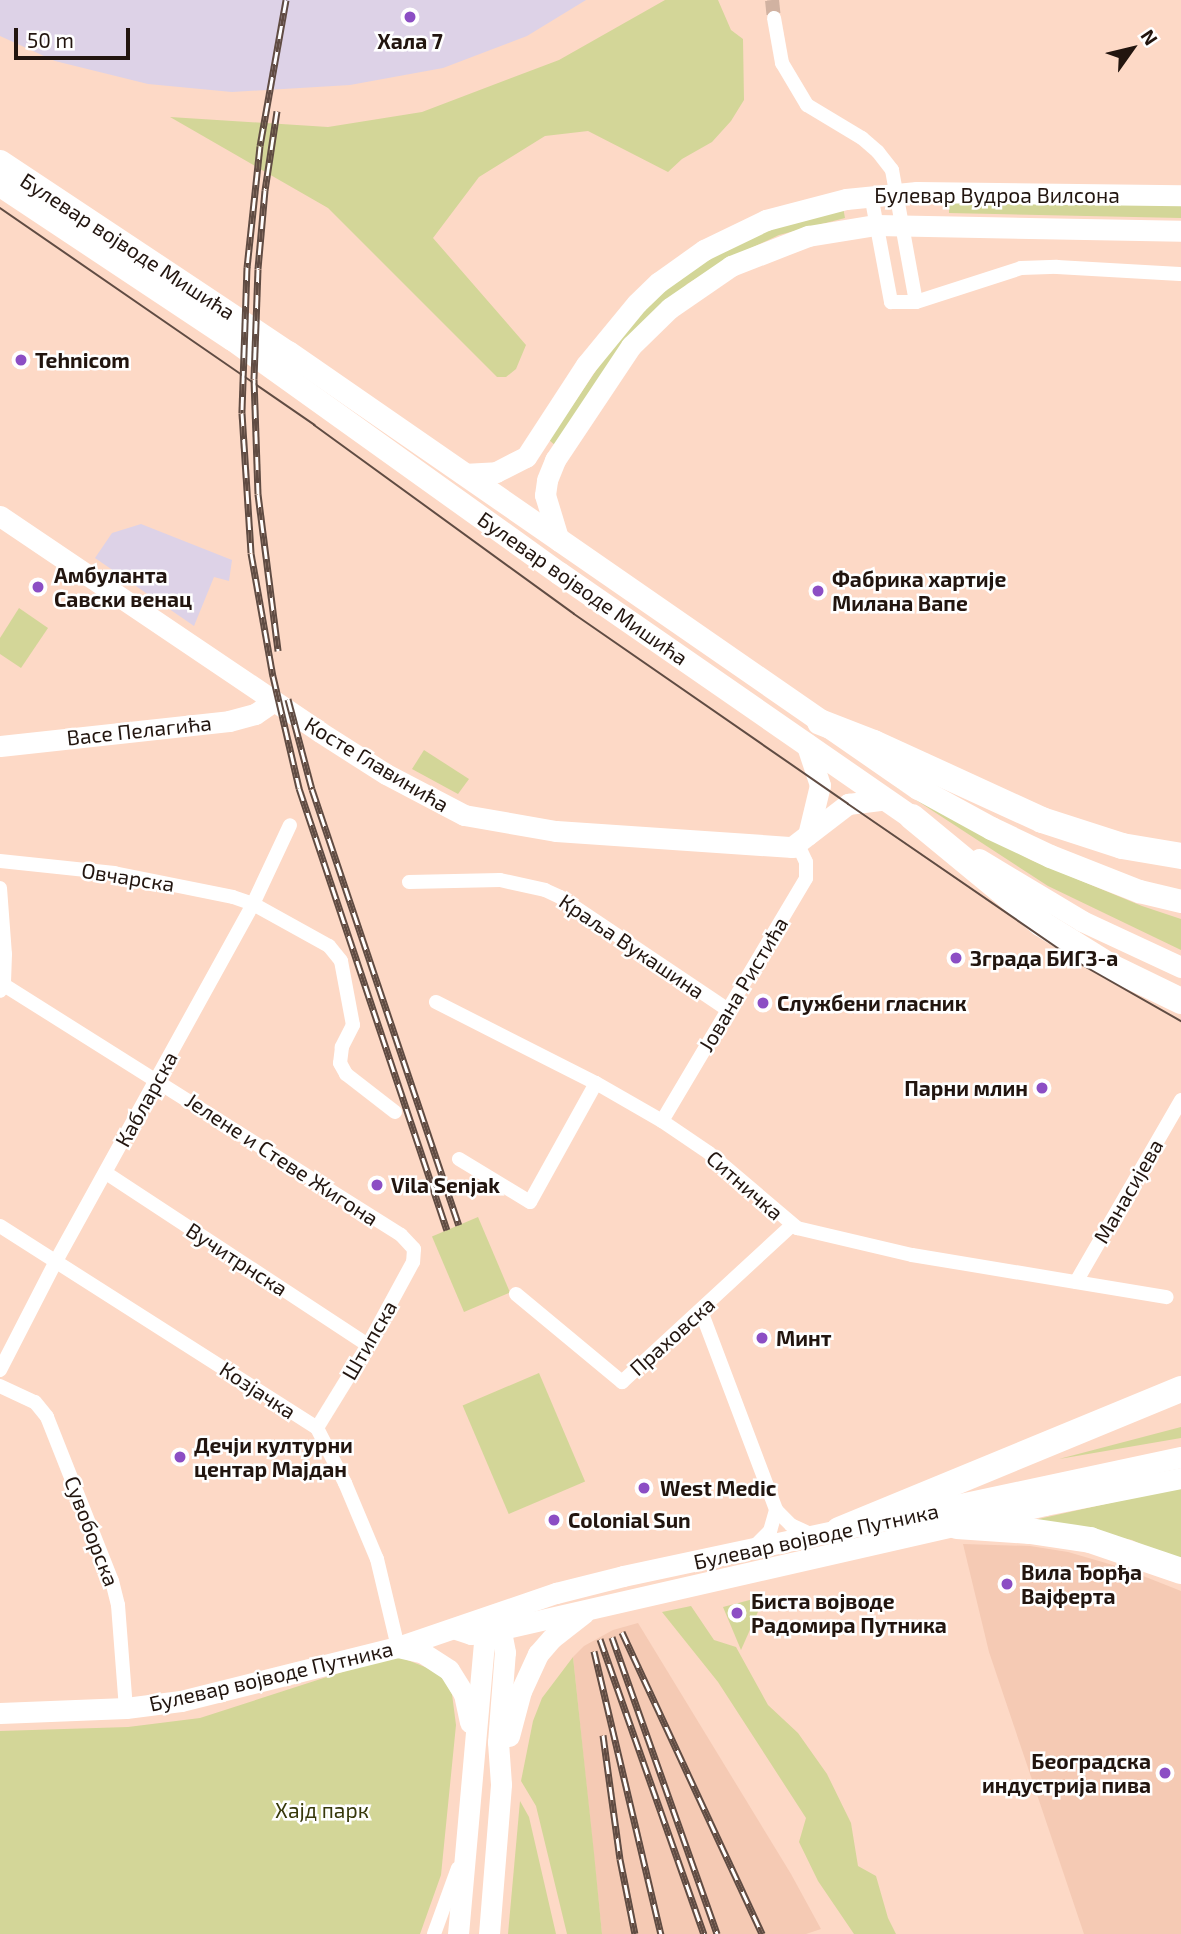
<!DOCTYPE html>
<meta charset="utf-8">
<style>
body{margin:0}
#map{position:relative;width:1181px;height:1934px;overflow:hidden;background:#fdd9c6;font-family:"Exo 2",sans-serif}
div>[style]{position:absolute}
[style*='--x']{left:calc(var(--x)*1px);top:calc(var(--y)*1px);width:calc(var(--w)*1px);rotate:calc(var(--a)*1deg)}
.commercial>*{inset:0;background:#ddd2e7}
.built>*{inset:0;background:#f5cab4}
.green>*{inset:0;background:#d3d698;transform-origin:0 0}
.street-tunnel>*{height:14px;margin-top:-7px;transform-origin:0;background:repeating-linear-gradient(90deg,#d1b2a1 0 14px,transparent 0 21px)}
.street>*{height:14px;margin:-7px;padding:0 7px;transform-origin:7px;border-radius:7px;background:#fff}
.secondary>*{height:21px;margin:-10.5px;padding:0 10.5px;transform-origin:10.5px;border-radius:10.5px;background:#fff}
.primary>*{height:23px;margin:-11.5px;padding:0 11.5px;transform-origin:11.5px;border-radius:11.5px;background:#fff}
.highway>*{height:26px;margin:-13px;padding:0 13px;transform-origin:13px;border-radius:13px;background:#fff}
.tram>*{height:2px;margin:-1px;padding:0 1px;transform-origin:1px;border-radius:1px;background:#604c43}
.rail>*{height:7px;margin-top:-3.5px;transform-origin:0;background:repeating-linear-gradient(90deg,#fff 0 13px,#604c43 0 26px);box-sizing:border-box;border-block:2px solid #604c43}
.dots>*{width:19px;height:19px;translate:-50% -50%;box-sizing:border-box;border:4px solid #fff;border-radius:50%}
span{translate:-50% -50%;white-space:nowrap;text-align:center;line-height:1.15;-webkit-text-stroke:5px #fff;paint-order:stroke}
.poi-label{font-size:21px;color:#22150f;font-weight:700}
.left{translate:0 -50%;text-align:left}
.right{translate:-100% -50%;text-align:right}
.street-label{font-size:21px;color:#22150f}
.park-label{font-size:21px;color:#37380b}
.north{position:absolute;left:1097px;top:14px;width:70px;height:70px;-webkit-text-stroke:5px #fff;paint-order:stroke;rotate:56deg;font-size:19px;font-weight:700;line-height:28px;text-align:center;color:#22150f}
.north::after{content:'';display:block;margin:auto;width:24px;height:32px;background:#22150f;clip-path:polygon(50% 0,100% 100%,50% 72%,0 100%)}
.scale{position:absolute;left:14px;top:28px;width:116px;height:32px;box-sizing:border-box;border:4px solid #22150f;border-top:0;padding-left:9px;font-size:21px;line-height:24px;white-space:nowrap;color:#22150f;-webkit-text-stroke:5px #fff;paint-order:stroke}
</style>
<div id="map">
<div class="commercial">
<i style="clip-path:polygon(0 0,586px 0,527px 36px,443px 68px,350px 85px,232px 92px,148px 84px,55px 61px,0 36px)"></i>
<i style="clip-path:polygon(141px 524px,232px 560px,229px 581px,214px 577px,194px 626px,95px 558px,112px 533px)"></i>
</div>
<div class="built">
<i style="clip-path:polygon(963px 1544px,1030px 1546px,1068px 1552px,1123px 1568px,1181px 1591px,1181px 1934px,1084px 1934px,989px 1652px)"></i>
<i style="clip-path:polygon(638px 1623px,791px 1874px,821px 1929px,806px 1934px,602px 1934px,573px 1657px,584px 1646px,613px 1630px)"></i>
</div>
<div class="green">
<i style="clip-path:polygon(665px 0,718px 0,731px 30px,743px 39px,744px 100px,731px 121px,712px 142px,682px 159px,668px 172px,588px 131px,545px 136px,479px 177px,433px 238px,526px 345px,516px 369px,506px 377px,497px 377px,328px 208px,170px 117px,328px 127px,422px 112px,559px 60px)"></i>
<i style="clip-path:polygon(949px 202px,1181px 203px,1181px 218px,949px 213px)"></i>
<i style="clip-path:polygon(843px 207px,845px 218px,779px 235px,736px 255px,687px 284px,556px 446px,549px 440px,614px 344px,659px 291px,705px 258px,769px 227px)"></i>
<i style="clip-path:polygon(19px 608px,48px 628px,21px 668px,0 654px,0 638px)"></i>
<i style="clip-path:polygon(424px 750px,469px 779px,458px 794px,412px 769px)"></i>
<i style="clip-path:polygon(893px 785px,1031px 860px,1142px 906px,1181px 919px,1181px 950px,1048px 886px)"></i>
<i style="left:478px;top:1217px;width:82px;height:50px;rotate:67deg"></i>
<i style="left:539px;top:1373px;width:118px;height:83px;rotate:67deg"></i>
<i style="clip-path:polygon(1181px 1427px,1181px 1438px,1059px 1459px)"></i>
<i style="clip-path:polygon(1181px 1487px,1181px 1564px,1132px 1540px,1034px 1520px)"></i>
<i style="clip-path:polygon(765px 1596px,741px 1650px,723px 1607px)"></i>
<i style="clip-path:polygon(691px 1606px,714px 1640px,736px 1647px,768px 1705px,798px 1733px,827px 1774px,851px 1823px,858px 1866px,876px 1876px,888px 1918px,896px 1934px,854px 1934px,818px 1881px,799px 1842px,806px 1818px,718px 1682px,662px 1612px)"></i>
<i style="clip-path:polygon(395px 1655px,440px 1673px,452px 1694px,456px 1725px,441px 1875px,420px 1934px,0 1934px,0 1731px,128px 1727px,200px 1718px)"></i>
<i style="clip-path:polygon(573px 1657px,594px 1853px,602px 1934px,567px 1934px,536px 1806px,521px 1781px,533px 1721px,542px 1698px)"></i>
<i style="clip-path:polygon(520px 1801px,529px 1817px,556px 1934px,508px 1934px)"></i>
</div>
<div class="street-tunnel">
<i style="--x:772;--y:0;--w:18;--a:84"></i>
</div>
<div class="street">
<i style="--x:774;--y:18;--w:46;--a:79.9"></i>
<i style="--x:782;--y:63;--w:49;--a:59.2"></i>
<i style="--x:807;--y:105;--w:64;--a:31"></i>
<i style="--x:862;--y:138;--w:21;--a:41"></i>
<i style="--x:878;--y:152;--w:23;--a:52"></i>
<i style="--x:892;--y:170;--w:134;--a:79.7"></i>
<i style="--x:871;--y:195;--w:109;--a:79.4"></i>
<i style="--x:891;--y:302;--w:25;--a:0"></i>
<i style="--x:916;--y:302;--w:110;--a:-17.9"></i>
<i style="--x:1021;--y:268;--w:36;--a:-2"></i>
<i style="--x:1057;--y:267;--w:123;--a:3.3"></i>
<i style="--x:0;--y:861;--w:115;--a:6"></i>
<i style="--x:114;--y:873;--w:121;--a:11.4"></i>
<i style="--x:233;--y:897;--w:21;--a:19"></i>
<i style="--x:253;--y:904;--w:87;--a:28.9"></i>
<i style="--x:329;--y:946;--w:19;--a:51"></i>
<i style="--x:341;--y:961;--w:65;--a:79.4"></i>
<i style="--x:353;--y:1025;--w:25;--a:117"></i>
<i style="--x:342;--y:1047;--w:16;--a:97"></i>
<i style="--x:340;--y:1063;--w:13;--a:61"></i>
<i style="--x:346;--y:1074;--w:62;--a:37.8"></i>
<i style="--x:409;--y:882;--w:91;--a:-1.3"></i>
<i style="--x:500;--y:880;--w:46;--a:12.5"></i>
<i style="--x:545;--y:890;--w:17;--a:25"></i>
<i style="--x:560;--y:897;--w:202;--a:33.9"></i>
<i style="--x:0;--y:888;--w:66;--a:85.7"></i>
<i style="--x:5;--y:954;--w:31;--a:92"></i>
<i style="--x:4;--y:985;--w:7;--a:124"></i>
<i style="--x:4;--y:985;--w:469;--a:32.2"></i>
<i style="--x:401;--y:1235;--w:19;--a:47"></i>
<i style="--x:414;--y:1249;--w:13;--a:94"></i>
<i style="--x:413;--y:1262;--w:94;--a:118.5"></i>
<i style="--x:368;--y:1345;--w:97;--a:121.6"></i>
<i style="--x:436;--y:1002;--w:179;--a:26.9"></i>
<i style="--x:596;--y:1083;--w:76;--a:29.9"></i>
<i style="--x:662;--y:1121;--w:57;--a:34.2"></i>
<i style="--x:709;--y:1153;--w:116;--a:40.4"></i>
<i style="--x:797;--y:1228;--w:118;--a:13.2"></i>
<i style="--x:912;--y:1255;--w:258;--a:9.4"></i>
<i style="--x:662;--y:1121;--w:282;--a:-59.3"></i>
<i style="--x:806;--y:878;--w:16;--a:-90"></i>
<i style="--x:806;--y:862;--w:19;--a:-115"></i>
<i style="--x:459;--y:1159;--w:83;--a:31.2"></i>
<i style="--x:530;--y:1202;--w:136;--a:-61"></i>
<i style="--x:106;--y:1173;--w:313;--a:33.3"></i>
<i style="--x:0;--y:1226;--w:376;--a:32.5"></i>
<i style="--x:317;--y:1428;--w:62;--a:63"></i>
<i style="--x:345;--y:1483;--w:82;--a:67.2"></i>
<i style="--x:377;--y:1559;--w:90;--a:76.6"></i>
<i style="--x:1076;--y:1282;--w:210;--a:-60"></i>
<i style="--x:516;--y:1294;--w:138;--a:39.7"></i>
<i style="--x:622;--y:1382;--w:231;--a:-42.7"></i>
<i style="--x:701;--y:1311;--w:213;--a:69.3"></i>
<i style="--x:776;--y:1510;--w:21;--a:45"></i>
<i style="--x:791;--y:1525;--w:23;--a:25"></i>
<i style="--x:0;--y:1370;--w:123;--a:-62.8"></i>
<i style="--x:56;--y:1261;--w:408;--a:-61.1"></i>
<i style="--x:253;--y:904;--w:87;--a:-64.9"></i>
<i style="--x:0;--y:1386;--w:38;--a:25"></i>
<i style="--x:35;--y:1402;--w:19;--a:51"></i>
<i style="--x:47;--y:1417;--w:176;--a:68.4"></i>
<i style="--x:112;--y:1581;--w:25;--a:76"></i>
<i style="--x:118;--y:1605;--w:103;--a:85.6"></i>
<i style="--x:754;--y:1547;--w:23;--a:-45"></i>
<i style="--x:770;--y:1531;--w:22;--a:-74"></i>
<i style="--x:434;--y:1934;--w:70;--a:-70"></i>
</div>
<div class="secondary">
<i style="--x:463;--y:474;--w:33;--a:-3"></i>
<i style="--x:496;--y:472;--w:34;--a:-27"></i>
<i style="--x:526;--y:457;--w:110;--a:-56.9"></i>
<i style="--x:586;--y:365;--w:80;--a:-50.6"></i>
<i style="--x:637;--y:303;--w:30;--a:-44"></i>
<i style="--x:659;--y:282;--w:55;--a:-35.4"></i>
<i style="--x:704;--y:250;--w:69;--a:-25.8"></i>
<i style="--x:766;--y:220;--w:83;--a:-14.7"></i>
<i style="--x:846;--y:199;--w:71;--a:-5.6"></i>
<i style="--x:917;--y:192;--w:264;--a:0.7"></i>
<i style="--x:0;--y:516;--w:386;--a:34"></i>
<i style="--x:320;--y:732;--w:78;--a:32.5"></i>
<i style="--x:386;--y:774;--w:88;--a:27.7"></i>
<i style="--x:464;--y:815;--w:93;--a:9.9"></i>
<i style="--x:556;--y:831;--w:237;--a:3.9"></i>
<i style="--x:792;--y:847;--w:71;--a:-37.5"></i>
<i style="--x:848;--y:804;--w:38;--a:-7"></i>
<i style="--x:559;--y:541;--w:48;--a:-106.9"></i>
<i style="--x:545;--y:495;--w:15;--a:-82"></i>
<i style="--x:547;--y:480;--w:22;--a:-68"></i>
<i style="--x:555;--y:460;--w:137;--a:-56.3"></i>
<i style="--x:631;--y:346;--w:54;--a:-44.3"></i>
<i style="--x:670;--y:308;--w:74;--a:-34.5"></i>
<i style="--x:731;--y:266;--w:83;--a:-21.3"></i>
<i style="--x:808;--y:236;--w:69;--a:-9.2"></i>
<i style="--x:876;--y:225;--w:305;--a:1.1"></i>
<i style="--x:806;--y:743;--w:44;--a:71.6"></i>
<i style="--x:820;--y:785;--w:51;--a:103.5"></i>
<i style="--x:0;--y:746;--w:230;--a:-6.2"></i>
<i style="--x:229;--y:721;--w:27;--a:-15"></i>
<i style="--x:255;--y:714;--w:23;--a:-34"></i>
<i style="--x:979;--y:859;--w:120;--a:31"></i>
<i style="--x:1082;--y:921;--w:109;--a:24.9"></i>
<i style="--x:456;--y:1629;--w:16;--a:18"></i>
<i style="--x:471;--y:1634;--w:31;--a:-9"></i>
<i style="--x:502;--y:1629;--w:557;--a:-12.86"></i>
<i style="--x:1045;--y:1505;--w:139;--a:-11.2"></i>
<i style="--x:398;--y:1647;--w:26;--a:13"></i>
<i style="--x:423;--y:1653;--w:31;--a:33"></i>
<i style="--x:449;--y:1670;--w:28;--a:58"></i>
<i style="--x:464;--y:1694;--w:29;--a:78"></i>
<i style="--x:0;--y:1713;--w:126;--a:-2.3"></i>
<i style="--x:126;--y:1708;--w:55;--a:-7.3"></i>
<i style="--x:181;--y:1701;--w:224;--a:-14"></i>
<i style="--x:398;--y:1647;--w:167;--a:-18.9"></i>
<i style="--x:556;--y:1593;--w:69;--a:-14.2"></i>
<i style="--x:623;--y:1576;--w:571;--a:-12.04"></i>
<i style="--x:509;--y:1736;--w:47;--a:-75.1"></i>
<i style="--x:521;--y:1691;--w:41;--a:-65.3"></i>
<i style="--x:538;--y:1654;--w:21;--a:-49"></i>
<i style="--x:552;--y:1638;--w:41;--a:-38"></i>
<i style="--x:458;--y:1934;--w:315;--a:-84.9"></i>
<i style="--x:489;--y:1934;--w:150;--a:-85.4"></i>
<i style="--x:501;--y:1784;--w:42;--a:-94.1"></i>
<i style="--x:498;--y:1742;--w:90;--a:-85.6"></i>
<i style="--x:505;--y:1652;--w:36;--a:-101"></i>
</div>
<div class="primary">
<i style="--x:0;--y:161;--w:346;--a:33.6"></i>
<i style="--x:288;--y:352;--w:766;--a:34.69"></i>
<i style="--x:918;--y:788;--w:83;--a:28.7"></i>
<i style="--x:991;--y:828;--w:65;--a:25.4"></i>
<i style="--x:1050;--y:856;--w:96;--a:21.5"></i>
<i style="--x:1139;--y:891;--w:43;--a:13.4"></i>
<i style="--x:0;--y:185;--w:278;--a:33.6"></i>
<i style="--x:232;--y:339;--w:402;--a:35.6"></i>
<i style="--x:559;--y:573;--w:429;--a:34.7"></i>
</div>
<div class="highway">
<i style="--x:820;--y:722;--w:58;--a:21.3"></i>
<i style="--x:874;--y:743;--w:185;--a:24.6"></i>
<i style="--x:1042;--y:820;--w:84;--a:18"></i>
<i style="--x:1122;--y:846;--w:60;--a:9.6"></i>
<i style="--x:912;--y:817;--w:168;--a:39.5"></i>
<i style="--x:1042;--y:924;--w:81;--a:31.9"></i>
<i style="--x:1111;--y:967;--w:78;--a:25.9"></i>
<i style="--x:957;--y:1526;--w:73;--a:3.9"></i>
<i style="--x:1030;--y:1531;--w:61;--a:8.5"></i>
<i style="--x:1090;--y:1540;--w:96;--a:18.8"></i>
<i style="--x:839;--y:1530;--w:370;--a:-22.4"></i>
</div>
<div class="tram">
<i style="--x:0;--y:208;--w:382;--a:34.6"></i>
<i style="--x:314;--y:425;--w:321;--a:36"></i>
<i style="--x:574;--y:614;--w:333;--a:34.7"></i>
<i style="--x:848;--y:804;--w:286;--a:34.5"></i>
<i style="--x:1084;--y:966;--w:112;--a:29.6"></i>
</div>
<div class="rail">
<i style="--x:286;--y:0;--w:148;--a:100.1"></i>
<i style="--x:260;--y:146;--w:122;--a:96.1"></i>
<i style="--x:247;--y:267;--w:146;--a:92"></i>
<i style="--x:242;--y:413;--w:140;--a:86.3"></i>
<i style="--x:251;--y:553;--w:125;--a:79.9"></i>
<i style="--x:273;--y:676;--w:115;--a:76.9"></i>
<i style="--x:299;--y:788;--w:466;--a:71.5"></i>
<i style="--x:277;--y:111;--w:80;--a:98.6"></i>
<i style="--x:265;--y:190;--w:79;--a:95.1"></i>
<i style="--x:258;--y:269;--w:110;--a:92.1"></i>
<i style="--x:254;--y:379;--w:115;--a:88"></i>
<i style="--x:258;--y:494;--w:158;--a:82.7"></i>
<i style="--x:288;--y:699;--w:93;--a:75.1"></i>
<i style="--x:312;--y:789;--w:460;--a:71.4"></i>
<i style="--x:622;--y:1632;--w:333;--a:65.1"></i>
<i style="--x:612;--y:1637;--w:315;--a:70.5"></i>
<i style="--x:600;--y:1639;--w:313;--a:70.6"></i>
<i style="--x:594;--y:1651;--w:291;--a:76.7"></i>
<i style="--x:603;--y:1735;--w:125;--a:82.2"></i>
<i style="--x:620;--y:1859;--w:76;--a:78.7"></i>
</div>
<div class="dots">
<i style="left:410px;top:17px;background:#8c4ec4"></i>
<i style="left:21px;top:360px;background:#8c4ec4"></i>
<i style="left:38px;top:587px;background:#8c4ec4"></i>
<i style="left:818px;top:591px;background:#8c4ec4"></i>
<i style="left:956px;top:958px;background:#8c4ec4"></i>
<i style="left:763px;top:1003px;background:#8c4ec4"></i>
<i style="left:1042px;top:1088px;background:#8c4ec4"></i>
<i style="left:377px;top:1185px;background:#8c4ec4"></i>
<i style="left:762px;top:1338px;background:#8c4ec4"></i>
<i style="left:180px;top:1457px;background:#8c4ec4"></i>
<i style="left:644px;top:1488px;background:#8c4ec4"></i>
<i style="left:554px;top:1520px;background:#8c4ec4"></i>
<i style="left:1007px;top:1584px;background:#8c4ec4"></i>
<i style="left:737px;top:1613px;background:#8c4ec4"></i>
<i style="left:1165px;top:1773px;background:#8c4ec4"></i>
</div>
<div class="poi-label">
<span style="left:410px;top:41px">Хала 7</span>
<span class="left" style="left:35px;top:360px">Tehnicom</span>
<span class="left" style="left:54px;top:587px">Амбуланта<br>Савски венац</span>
<span class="left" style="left:832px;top:591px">Фабрика хартије<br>Милана Вапе</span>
<span class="left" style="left:970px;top:958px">Зграда БИГЗ-а</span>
<span class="left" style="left:777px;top:1003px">Службени гласник</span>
<span class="right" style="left:1028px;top:1088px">Парни млин</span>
<span class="left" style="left:391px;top:1185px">Vila Senjak</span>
<span class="left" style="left:776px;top:1338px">Минт</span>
<span class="left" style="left:194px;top:1457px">Дечји културни<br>центар Мајдан</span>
<span class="left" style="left:660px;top:1488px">West Medic</span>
<span class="left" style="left:568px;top:1520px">Colonial Sun</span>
<span class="left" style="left:1021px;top:1584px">Вила Ђорђа<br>Вајферта</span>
<span class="left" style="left:751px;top:1613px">Биста војводе<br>Радомира Путника</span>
<span class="right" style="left:1151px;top:1773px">Београдска<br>индустрија пива</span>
</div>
<div class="street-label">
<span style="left:997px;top:195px">Булевар Вудроа Вилсона</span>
<span style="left:128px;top:246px;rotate:33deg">Булевар војводе Мишића</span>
<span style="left:583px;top:588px;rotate:35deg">Булевар војводе Мишића</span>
<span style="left:139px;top:730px;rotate:-6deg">Васе Пелагића</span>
<span style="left:377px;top:764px;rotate:31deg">Косте Главинића</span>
<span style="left:128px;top:877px;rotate:9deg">Овчарска</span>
<span style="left:632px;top:946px;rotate:34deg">Краља Вукашина</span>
<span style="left:743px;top:984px;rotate:-59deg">Јована Ристића</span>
<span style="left:146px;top:1099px;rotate:-61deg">Кабларска</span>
<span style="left:282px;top:1159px;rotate:33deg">Јелене и Стеве Жигона</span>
<span style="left:745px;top:1185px;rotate:41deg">Ситничка</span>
<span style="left:1128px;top:1191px;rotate:-60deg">Манасијева</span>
<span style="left:237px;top:1259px;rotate:33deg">Вучитрнска</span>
<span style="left:672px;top:1336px;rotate:-42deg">Праховска</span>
<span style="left:369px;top:1340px;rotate:-60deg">Штипска</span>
<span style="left:258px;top:1390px;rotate:33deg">Козјачка</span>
<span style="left:92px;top:1531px;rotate:69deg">Сувоборска</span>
<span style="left:816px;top:1536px;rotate:-12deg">Булевар војводе Путника</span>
<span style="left:271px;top:1676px;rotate:-13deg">Булевар војводе Путника</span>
</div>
<div class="park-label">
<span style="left:322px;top:1810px">Хајд парк</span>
</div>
<div class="north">N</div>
<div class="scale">50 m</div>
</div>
